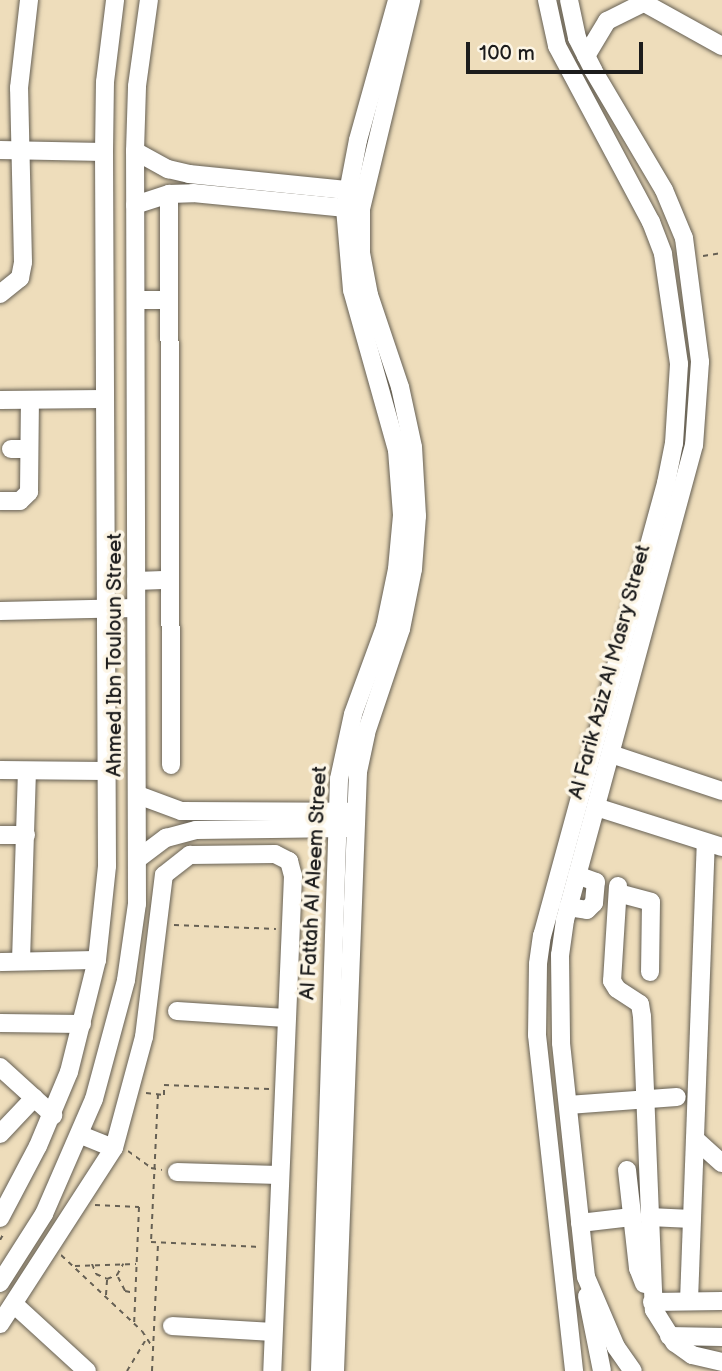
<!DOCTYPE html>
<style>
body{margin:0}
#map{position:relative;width:722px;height:1371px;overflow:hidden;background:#edb;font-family:"Balsamiq Sans",sans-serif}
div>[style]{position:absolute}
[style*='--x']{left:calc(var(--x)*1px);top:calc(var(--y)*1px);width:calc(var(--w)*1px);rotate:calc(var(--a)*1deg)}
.path>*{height:2px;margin-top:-1px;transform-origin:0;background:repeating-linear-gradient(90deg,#666054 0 5px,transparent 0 10px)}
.roads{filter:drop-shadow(0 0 2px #666054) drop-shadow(0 0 2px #666054)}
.minor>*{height:18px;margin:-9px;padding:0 9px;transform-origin:9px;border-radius:9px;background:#fff}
span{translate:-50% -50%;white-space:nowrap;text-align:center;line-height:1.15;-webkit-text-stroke:7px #fcf5e5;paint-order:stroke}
.street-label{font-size:21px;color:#1c1c1c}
.scale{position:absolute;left:466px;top:42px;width:177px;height:32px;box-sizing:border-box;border:4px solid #1c1c1c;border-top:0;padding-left:9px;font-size:21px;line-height:24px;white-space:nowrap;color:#1c1c1c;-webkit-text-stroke:5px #fcf5e5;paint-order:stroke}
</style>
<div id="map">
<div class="path">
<i style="--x:703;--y:256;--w:19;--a:-9"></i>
<i style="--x:174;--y:925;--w:102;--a:2.2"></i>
<i style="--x:146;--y:1093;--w:18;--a:6"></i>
<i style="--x:164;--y:1095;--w:10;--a:-90"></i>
<i style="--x:164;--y:1085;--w:106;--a:2.2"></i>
<i style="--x:158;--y:1094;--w:148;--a:92.7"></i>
<i style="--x:151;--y:1242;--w:110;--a:2.6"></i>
<i style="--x:128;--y:1151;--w:29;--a:36"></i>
<i style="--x:151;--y:1168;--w:11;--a:10"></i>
<i style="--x:95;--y:1205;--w:44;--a:2.6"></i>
<i style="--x:139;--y:1207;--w:117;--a:92.4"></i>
<i style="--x:0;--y:1240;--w:8;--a:-60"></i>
<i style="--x:61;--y:1255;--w:111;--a:43.2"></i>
<i style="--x:142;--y:1331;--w:20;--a:57"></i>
<i style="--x:92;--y:1264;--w:11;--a:68"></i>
<i style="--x:96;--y:1274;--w:12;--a:24"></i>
<i style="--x:107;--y:1279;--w:11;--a:-22"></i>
<i style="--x:117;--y:1275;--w:13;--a:-61"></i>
<i style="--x:75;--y:1266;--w:61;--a:-1.9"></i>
<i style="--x:118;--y:1277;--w:16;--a:63"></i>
<i style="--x:125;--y:1291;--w:10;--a:11"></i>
<i style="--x:106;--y:1295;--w:15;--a:-86"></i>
<i style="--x:127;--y:1371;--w:35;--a:-59"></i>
<i style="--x:152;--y:1371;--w:128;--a:-87.3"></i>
</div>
<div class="roads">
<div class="minor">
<i style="--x:547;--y:0;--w:47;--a:77.7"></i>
<i style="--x:557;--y:46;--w:200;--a:61.9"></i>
<i style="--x:651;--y:222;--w:34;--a:69"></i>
<i style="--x:663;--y:254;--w:111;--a:81.7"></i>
<i style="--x:679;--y:364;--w:79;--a:93.6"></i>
<i style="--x:674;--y:443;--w:41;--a:101.3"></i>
<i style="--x:666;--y:483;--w:469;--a:105.3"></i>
<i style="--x:542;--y:935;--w:29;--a:98"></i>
<i style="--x:538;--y:964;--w:71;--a:90.8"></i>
<i style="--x:537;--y:1035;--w:338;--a:83.7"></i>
<i style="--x:569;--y:0;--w:39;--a:78"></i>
<i style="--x:577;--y:38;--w:36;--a:63"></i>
<i style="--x:593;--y:70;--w:139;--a:59.4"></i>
<i style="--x:664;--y:190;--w:52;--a:67.4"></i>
<i style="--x:684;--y:238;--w:125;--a:82.6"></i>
<i style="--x:700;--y:362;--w:83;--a:94.1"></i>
<i style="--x:694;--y:445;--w:492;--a:105.2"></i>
<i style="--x:565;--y:920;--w:35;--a:98"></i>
<i style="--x:560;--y:955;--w:88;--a:89.3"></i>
<i style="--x:561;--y:1043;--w:235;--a:83.9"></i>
<i style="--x:586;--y:1277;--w:76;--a:66.8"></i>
<i style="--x:616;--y:1347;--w:29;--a:55"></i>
<i style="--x:639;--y:0;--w:95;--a:29"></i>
<i style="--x:586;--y:56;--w:41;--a:-59"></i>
<i style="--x:607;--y:21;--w:40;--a:-26.6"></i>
<i style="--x:0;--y:150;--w:104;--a:1.1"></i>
<i style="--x:135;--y:151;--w:38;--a:29"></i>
<i style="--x:168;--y:169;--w:22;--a:13"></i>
<i style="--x:189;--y:174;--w:168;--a:5.8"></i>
<i style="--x:169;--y:194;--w:571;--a:89.8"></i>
<i style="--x:135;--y:205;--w:36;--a:-18"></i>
<i style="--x:169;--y:194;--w:24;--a:-2"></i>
<i style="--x:193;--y:193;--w:164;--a:5.6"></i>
<i style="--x:0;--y:294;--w:26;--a:-39"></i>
<i style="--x:20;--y:278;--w:16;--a:-79"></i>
<i style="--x:23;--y:262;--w:174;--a:-91.3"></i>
<i style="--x:19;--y:88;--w:89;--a:-83.5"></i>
<i style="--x:136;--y:300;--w:33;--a:0"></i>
<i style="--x:0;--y:400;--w:103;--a:-0.6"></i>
<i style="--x:11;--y:449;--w:18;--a:0"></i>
<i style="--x:0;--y:501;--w:20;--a:0"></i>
<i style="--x:20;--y:501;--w:13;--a:-45"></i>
<i style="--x:29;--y:492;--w:92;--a:-89.4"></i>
<i style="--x:136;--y:581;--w:34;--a:-2"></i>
<i style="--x:0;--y:611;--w:136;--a:-1.3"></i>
<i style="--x:611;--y:754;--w:117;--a:18.4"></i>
<i style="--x:0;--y:770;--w:105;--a:0.5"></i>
<i style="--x:138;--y:795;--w:46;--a:20.4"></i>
<i style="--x:181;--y:811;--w:167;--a:0.3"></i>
<i style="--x:596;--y:807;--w:132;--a:17.6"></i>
<i style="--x:0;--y:835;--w:26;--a:0"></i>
<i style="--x:139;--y:858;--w:34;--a:-37"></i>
<i style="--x:166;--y:838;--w:31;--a:-15"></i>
<i style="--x:196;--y:830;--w:152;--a:-0.8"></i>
<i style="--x:618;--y:886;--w:95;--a:93.6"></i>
<i style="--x:612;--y:981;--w:9;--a:58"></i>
<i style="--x:617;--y:989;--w:27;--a:33"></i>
<i style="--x:640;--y:1004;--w:12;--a:81"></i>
<i style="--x:642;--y:1016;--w:294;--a:87.7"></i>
<i style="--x:654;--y:1310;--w:39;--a:58"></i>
<i style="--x:675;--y:1343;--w:21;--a:35"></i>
<i style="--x:692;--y:1355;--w:31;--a:13"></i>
<i style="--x:618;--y:893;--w:34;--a:15"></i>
<i style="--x:651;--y:902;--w:70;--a:90.8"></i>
<i style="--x:568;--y:907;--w:19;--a:9"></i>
<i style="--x:587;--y:910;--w:10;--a:-45"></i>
<i style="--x:594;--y:903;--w:21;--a:-85"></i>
<i style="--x:596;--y:882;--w:20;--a:-160"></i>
<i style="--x:21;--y:961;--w:190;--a:-88.2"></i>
<i style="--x:0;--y:962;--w:97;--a:-1.2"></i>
<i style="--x:177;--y:1011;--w:109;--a:3.7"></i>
<i style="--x:0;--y:1023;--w:82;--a:0.7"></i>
<i style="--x:0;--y:1067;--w:72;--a:42.2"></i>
<i style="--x:568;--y:1105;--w:109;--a:-4.2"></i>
<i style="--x:0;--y:1134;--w:50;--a:-46.6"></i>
<i style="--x:81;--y:1135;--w:35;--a:22"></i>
<i style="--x:695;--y:1139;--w:36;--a:42"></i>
<i style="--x:627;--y:1170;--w:99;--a:83.6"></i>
<i style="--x:638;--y:1268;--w:17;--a:69"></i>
<i style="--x:177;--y:1172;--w:101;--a:1.7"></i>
<i style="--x:649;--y:1217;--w:43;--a:2.7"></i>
<i style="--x:0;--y:1218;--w:81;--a:-62.2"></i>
<i style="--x:38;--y:1146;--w:80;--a:-67.3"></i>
<i style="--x:69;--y:1072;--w:115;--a:-76"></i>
<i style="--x:97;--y:960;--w:95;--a:-83.9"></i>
<i style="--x:107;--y:866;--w:714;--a:-90.24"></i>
<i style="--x:104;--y:152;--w:70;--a:-89.2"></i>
<i style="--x:105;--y:82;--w:83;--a:-83"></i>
<i style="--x:580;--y:1223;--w:52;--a:-6.6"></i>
<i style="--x:0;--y:1283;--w:82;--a:-57.5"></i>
<i style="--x:44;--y:1214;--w:125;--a:-66.5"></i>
<i style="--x:94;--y:1099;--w:123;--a:-74.9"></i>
<i style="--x:126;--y:980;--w:77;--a:-81.8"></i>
<i style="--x:137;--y:904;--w:753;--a:-90.15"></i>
<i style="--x:135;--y:151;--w:65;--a:-88.2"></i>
<i style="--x:137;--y:86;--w:87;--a:-82.1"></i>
<i style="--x:587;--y:1296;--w:76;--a:78.7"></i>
<i style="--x:689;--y:1301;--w:457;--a:-87.9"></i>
<i style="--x:652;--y:1302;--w:70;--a:-0.8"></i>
<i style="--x:16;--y:1306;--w:96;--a:42.5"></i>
<i style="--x:0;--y:1324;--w:210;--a:-57.1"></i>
<i style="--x:114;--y:1148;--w:115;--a:-74.9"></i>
<i style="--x:144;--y:1037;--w:163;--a:-83"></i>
<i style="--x:164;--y:875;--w:33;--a:-38"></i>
<i style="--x:190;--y:855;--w:85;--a:-0.7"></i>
<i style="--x:275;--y:854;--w:16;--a:27"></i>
<i style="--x:289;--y:861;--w:16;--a:75"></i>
<i style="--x:293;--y:876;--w:495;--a:92.4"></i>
<i style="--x:172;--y:1326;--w:101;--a:3.4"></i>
<i style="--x:669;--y:1336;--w:53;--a:1.1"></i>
<i style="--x:320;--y:1371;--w:592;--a:-88.16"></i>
<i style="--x:339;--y:779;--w:66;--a:-77.8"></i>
<i style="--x:353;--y:714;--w:93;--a:-69.8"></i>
<i style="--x:385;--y:627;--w:59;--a:-78.3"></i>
<i style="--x:397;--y:569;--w:54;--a:-84.7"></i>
<i style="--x:402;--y:515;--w:65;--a:-94.4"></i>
<i style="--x:397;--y:450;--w:166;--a:-105.7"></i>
<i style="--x:352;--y:290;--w:82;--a:-94.9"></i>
<i style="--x:345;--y:208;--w:69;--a:-79.2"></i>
<i style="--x:358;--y:140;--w:145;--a:-74.4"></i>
<i style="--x:335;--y:1371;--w:599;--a:-87.8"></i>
<i style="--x:358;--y:772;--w:40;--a:-78"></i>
<i style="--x:366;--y:733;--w:110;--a:-71.4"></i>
<i style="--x:401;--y:629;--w:61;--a:-78.7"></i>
<i style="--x:413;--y:569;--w:53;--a:-85.7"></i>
<i style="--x:417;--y:516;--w:69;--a:-93.3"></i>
<i style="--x:413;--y:447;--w:61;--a:-102.2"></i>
<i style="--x:400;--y:387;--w:97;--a:-108.6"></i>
<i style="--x:369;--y:295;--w:43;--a:-100.8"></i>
<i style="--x:361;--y:253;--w:44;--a:-90"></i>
<i style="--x:361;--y:209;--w:215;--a:-76.5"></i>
</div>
</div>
<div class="street-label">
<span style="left:115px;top:655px;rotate:-90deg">Ahmed Ibn Touloun Street</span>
<span style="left:610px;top:672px;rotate:-75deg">Al Farik Aziz Al Masry Street</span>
<span style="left:314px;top:883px;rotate:-87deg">Al Fattah Al Aleem Street</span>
</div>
<div class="scale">100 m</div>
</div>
